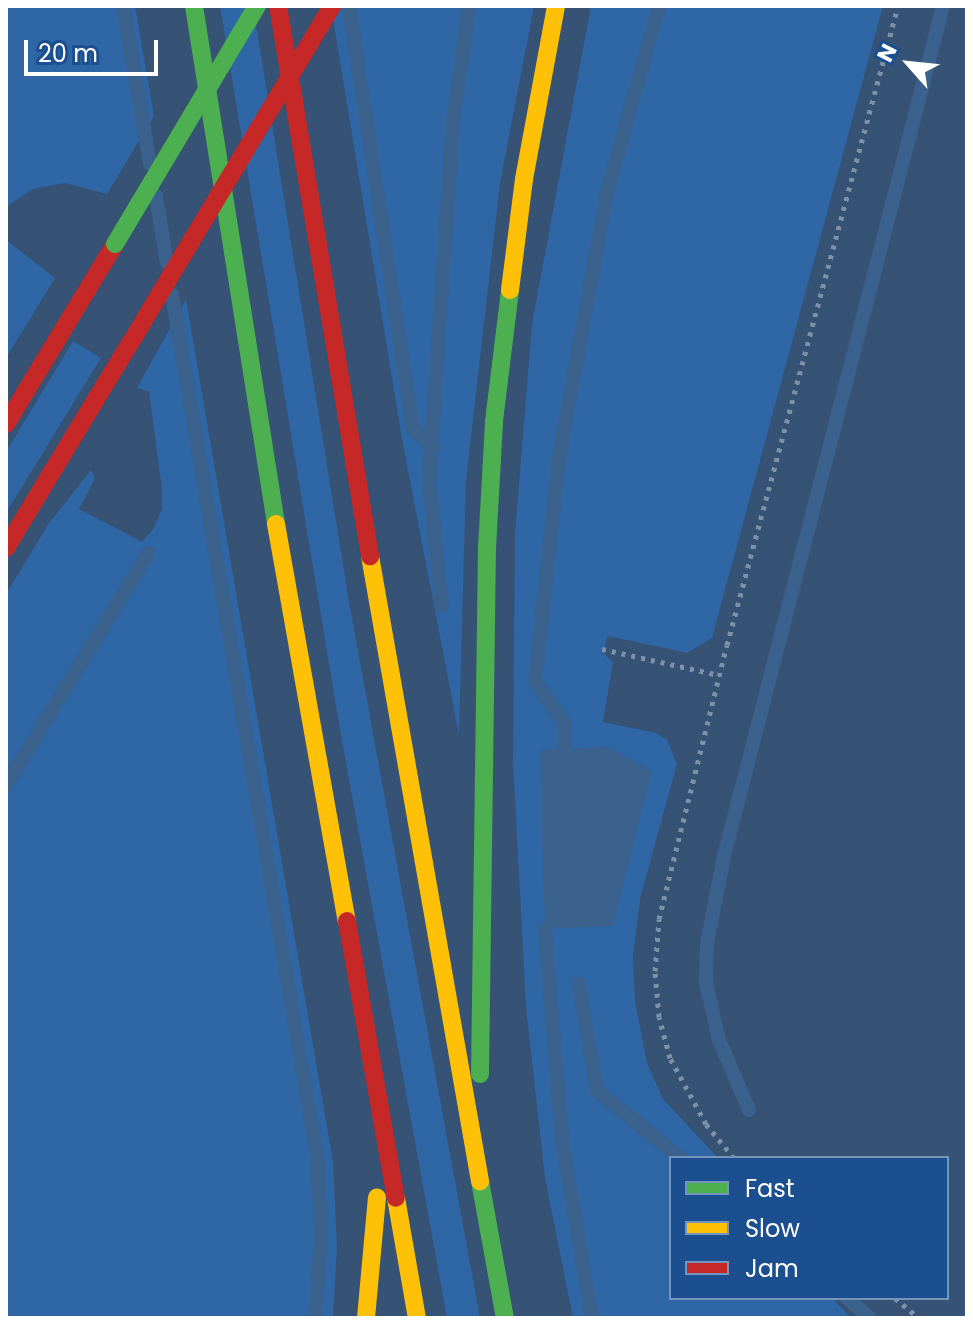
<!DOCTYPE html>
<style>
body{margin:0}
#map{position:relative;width:973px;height:1324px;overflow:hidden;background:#365274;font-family:Poppins,sans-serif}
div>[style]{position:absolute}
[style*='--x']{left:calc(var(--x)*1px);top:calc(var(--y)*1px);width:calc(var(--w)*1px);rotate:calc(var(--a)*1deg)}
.green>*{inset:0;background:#2f66a5}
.water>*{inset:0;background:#3b618d}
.stream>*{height:14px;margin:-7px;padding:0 7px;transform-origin:7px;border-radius:7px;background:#3b618d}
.path>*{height:5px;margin-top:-2.5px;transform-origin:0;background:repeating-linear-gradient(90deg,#7d92a8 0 4px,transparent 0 10px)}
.fast>*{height:18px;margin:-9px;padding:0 9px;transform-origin:9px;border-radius:9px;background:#4caf50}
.slow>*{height:18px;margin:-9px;padding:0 9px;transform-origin:9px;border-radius:9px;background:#ffc107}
.jam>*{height:18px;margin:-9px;padding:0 9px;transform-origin:9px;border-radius:9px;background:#c62828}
.fast-bridge>*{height:18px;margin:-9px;padding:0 9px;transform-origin:9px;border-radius:9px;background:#4caf50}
.jam-bridge>*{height:18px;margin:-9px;padding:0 9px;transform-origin:9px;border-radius:9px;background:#c62828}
span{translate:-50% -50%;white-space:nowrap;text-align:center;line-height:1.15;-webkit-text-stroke:6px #1b4f8f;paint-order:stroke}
.frame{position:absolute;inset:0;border:8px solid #fff;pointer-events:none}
.legend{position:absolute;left:669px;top:1156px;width:280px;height:144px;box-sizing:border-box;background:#1b4f8f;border:2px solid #7695bc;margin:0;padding:10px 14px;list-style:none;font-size:24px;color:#fff}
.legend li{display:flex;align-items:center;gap:16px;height:40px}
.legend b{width:40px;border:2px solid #7695bc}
.north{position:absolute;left:869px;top:24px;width:80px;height:80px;-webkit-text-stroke:6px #1b4f8f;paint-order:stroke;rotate:297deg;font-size:22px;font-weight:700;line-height:32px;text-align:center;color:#fff}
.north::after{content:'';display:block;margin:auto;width:28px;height:36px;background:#fff;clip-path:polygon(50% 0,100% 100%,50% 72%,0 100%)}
.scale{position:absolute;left:24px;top:40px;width:134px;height:36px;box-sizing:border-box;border:4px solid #fff;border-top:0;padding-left:10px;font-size:24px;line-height:28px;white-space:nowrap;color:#fff;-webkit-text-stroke:6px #1b4f8f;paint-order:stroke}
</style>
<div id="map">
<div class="green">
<i style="clip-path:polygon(6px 6px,135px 6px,154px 116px,107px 194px,65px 183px,33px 189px,6px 207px)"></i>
<i style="clip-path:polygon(220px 6px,253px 6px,349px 602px,480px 1318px,447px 1318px,340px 730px)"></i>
<i style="clip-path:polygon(331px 6px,534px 6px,500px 183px,466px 481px,459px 735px,402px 439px)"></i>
<i style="clip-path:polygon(591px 6px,883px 6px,712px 638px,687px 653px,608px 636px,603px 653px,613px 662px,603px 722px,656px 733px,667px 740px,677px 764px,640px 899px,633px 957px,635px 1001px,647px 1063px,663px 1099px,718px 1158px,671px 1158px,671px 1298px,832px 1298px,851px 1318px,573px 1318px,545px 1178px,526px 1007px,513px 762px,515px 533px,532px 324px)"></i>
<i style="clip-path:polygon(6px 240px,55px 278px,6px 358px)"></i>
<i style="clip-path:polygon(186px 299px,333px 1162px,337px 1247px,333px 1318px,6px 1318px,6px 594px,49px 523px,91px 470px,95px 478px,79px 509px,142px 542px,153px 529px,162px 509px,162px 489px,149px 392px,137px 388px)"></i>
<i style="clip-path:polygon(73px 341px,101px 358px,6px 513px,6px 452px)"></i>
</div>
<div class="water">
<i style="clip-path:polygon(607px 747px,652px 771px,613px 926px,545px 929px,540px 750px)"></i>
</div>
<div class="stream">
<i style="--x:123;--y:6;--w:160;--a:80.3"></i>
<i style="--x:349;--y:6;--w:428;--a:81.4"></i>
<i style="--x:413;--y:429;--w:28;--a:42"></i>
<i style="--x:156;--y:196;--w:68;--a:80.7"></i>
<i style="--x:172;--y:295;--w:879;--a:80.44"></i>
<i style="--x:318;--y:1162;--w:75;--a:87.7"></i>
<i style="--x:321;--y:1237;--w:81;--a:94.2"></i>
<i style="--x:442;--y:606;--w:125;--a:-96"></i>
<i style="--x:429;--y:482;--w:361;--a:-86.2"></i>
<i style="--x:453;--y:122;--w:117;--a:-82.1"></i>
<i style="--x:565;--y:749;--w:25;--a:-90"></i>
<i style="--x:565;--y:724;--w:52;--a:-125.5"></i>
<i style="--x:535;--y:682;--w:226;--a:-83.9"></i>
<i style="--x:559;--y:457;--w:269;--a:-79.7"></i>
<i style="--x:607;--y:192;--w:193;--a:-74.4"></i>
<i style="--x:6;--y:785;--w:272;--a:-58.5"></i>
<i style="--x:545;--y:929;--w:211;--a:85.4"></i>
<i style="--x:562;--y:1139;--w:181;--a:80.5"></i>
<i style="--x:579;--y:984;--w:109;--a:80.5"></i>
<i style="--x:597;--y:1091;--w:107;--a:38.9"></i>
<i style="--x:749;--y:1110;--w:76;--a:-113.2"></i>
<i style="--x:719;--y:1040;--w:58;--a:-102.8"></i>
<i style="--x:706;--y:983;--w:40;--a:-88.6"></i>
<i style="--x:707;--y:943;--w:89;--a:-78.9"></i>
<i style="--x:724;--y:856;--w:878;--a:-75.55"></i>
<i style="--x:847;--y:1298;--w:30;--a:41"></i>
</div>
<div class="path">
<i style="--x:602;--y:649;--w:120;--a:12.5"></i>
<i style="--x:734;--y:1158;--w:44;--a:-129.5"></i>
<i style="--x:706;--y:1124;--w:75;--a:-118.6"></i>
<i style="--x:670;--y:1058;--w:42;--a:-105"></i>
<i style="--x:659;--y:1017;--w:46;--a:-95"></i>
<i style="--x:655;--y:971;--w:52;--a:-85.6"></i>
<i style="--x:659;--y:919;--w:282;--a:-76.1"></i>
<i style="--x:727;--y:645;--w:661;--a:-75.02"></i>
<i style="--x:895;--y:1298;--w:31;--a:40"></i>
</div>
<div class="fast">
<i style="--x:194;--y:6;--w:524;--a:81"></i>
<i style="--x:480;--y:1074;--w:526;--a:-89.24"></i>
<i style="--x:487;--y:548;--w:127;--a:-86.8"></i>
<i style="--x:494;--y:421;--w:132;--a:-83"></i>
<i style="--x:480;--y:1181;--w:139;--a:79.7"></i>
</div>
<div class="slow">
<i style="--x:510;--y:290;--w:112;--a:-82.8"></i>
<i style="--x:524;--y:179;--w:176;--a:-79.5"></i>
<i style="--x:276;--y:524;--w:403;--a:79.9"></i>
<i style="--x:370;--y:556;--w:635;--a:80.02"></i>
<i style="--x:396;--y:1198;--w:122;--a:80.1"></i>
<i style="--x:366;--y:1318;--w:121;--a:-84.8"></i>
</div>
<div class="jam">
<i style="--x:278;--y:6;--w:558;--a:80.5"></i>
<i style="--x:6;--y:424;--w:210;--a:-58.8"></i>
<i style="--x:6;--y:548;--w:241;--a:-58.8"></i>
<i style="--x:347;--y:921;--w:281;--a:80"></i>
</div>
<div class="fast-bridge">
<i style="--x:115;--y:244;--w:277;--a:-59.2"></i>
</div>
<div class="jam-bridge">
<i style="--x:131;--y:342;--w:392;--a:-59.1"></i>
</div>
<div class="frame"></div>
<ul class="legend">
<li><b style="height:10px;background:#4caf50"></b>Fast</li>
<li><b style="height:10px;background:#ffc107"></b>Slow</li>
<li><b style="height:10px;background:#c62828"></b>Jam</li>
</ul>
<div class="north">N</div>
<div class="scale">20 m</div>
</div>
